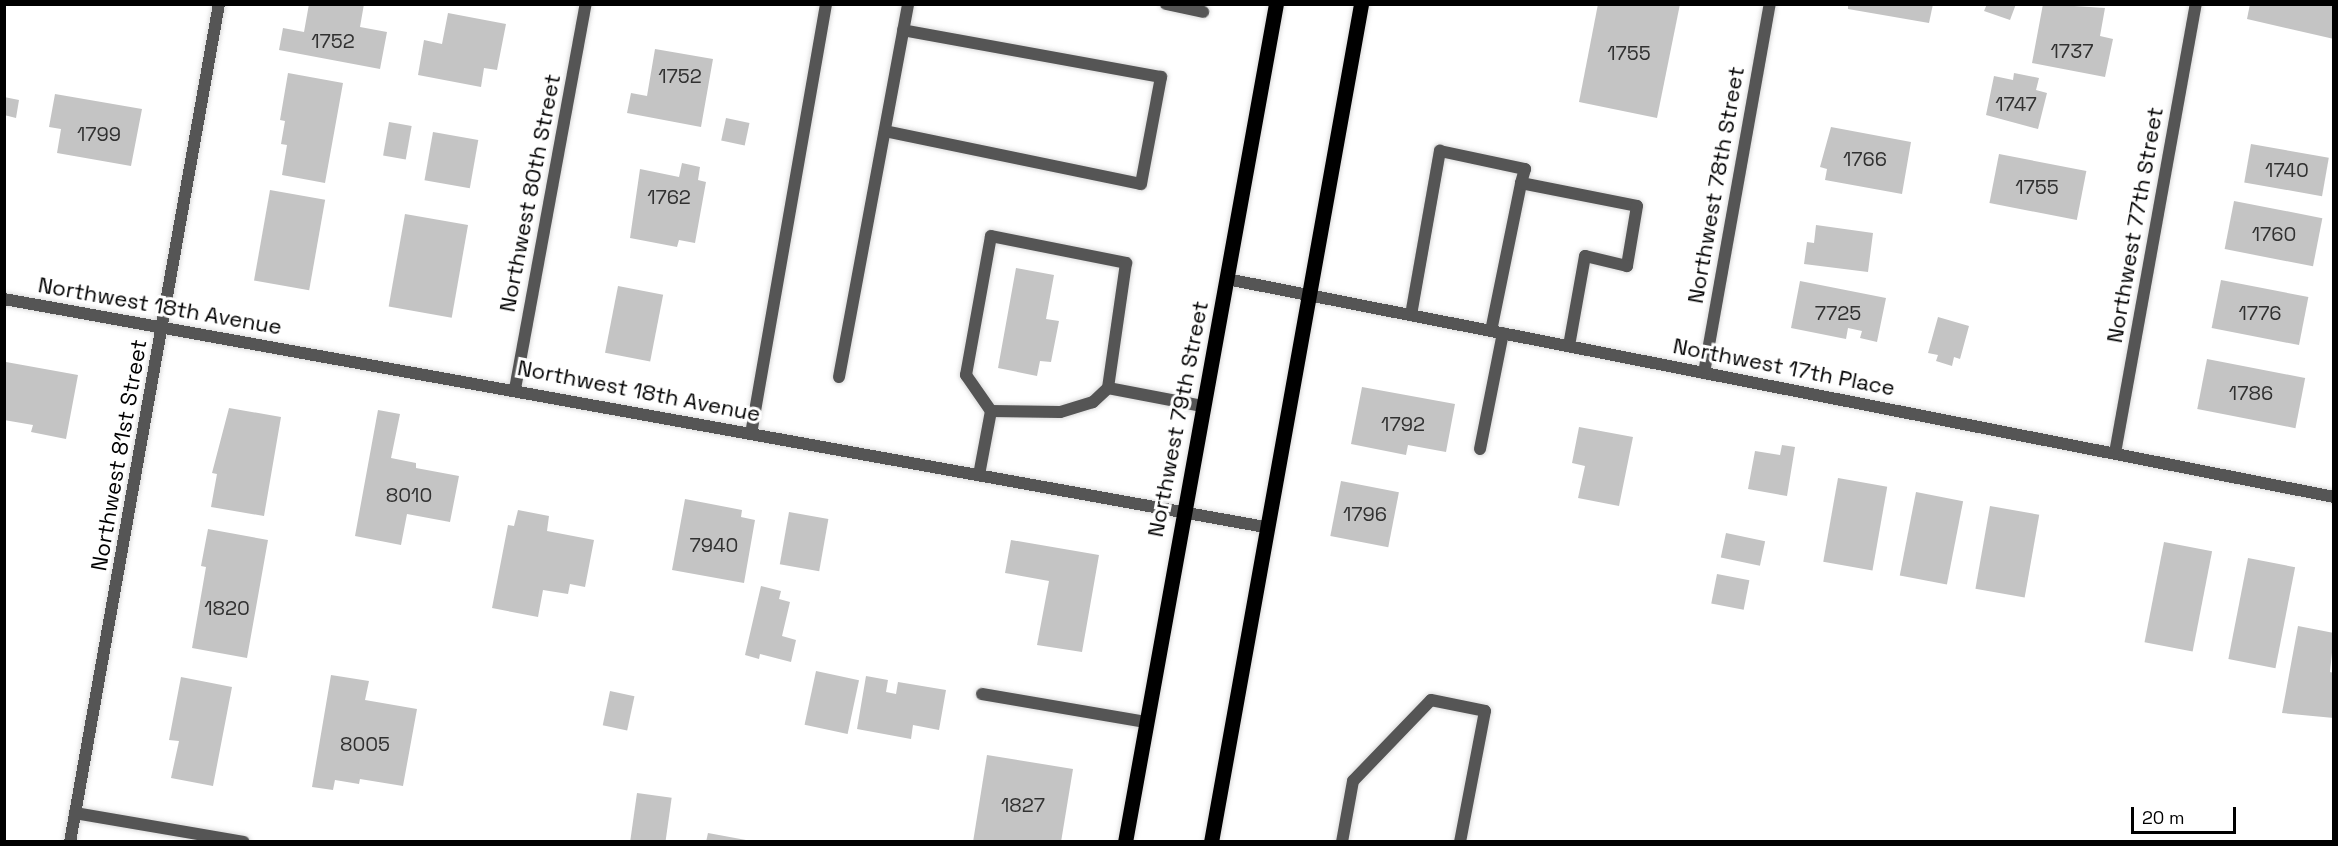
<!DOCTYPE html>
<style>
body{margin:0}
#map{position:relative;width:2338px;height:846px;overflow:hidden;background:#fff;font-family:"Space Grotesk",sans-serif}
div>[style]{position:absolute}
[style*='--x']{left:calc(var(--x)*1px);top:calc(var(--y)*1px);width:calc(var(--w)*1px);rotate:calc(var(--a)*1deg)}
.building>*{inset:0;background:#c4c4c4;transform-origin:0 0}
.roads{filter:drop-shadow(0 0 2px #dbdbdb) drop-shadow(0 0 2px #dbdbdb)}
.service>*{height:12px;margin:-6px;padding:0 6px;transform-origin:6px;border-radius:6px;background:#555}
.minor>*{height:12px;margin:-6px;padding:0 6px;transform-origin:6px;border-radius:6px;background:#555}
.primary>*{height:15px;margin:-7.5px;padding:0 7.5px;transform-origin:7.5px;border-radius:7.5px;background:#000}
span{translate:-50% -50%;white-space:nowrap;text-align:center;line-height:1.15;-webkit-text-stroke:6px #fff;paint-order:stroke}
.number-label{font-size:20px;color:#313131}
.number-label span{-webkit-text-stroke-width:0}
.street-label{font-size:22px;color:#000}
.frame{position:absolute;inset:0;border:6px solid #000;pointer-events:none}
.scale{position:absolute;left:2131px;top:807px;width:105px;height:27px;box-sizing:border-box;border:3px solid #000;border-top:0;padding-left:8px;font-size:18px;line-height:21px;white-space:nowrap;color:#000;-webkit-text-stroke:4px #fff;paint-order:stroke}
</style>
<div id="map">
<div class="building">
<i style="clip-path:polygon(309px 4px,364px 4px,360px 27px,387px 32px,380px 69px,279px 50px,283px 28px,304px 32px)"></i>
<i style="clip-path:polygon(1598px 4px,1680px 4px,1657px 118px,1579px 102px)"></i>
<i style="clip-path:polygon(1848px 4px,1933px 4px,1929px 23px,1848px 9px)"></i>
<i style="clip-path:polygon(1987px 4px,2016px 4px,2010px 20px,1984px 11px)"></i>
<i style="clip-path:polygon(2043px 4px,2105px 8px,2100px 36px,2113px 39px,2105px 77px,2032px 63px)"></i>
<i style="clip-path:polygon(2250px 4px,2334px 4px,2334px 39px,2247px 19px)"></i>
<i style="clip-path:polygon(448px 13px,506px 24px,497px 70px,484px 68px,481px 87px,418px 75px,424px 40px,442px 44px)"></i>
<i style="clip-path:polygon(655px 49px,713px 59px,701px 127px,627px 113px,631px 93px,647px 96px)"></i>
<i style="clip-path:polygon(288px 73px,343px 83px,325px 183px,282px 175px,287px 145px,281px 144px,285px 121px,280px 120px)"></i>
<i style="clip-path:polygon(2014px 73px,2039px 78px,2036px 90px,2047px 93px,2038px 129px,1986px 115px,1994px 76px,2013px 80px)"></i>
<i style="clip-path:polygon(55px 94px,142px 109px,131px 166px,57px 153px,61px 129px,49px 127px)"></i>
<i style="clip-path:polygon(4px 97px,19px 100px,16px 118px,4px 115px)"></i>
<i style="left:726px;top:118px;width:24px;height:23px;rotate:12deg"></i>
<i style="left:389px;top:122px;width:23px;height:34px;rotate:10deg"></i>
<i style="clip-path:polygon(1831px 127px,1911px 142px,1902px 194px,1825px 180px,1827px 169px,1820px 167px)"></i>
<i style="left:433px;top:132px;width:46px;height:49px;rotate:10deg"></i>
<i style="left:2251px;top:144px;width:79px;height:39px;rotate:10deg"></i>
<i style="left:1999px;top:154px;width:89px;height:50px;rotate:11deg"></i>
<i style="clip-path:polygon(682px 163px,700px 167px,698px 180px,706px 182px,695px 243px,679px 240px,677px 247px,630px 238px,640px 169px,679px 177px)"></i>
<i style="left:270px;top:190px;width:56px;height:92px;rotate:10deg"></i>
<i style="left:2234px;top:201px;width:90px;height:49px;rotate:11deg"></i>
<i style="left:405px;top:214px;width:64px;height:94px;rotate:10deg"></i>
<i style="clip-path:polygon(1816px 225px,1873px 233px,1868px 272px,1804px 264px,1807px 242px,1814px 243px)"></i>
<i style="clip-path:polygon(1016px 268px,1054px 275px,1046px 319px,1059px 321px,1051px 362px,1040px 361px,1037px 376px,998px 368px)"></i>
<i style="left:2221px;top:280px;width:89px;height:49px;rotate:11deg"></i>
<i style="clip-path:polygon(1800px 281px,1886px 298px,1877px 342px,1860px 338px,1862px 331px,1848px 328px,1846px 339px,1791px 328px)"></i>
<i style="left:618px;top:286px;width:46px;height:68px;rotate:11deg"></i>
<i style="clip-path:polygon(1938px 317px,1969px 326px,1960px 359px,1954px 357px,1952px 366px,1936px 361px,1938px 355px,1928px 353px)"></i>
<i style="left:2207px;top:359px;width:100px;height:51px;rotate:11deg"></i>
<i style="clip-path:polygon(6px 362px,78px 375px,66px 439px,31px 432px,33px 425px,4px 420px)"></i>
<i style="clip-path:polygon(1362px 387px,1455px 404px,1446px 452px,1408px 445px,1406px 455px,1351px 444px)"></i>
<i style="clip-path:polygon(229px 408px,281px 417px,264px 516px,211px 507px,217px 474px,212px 473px)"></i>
<i style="clip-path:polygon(378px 410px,400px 414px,391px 458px,416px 463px,416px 468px,459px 476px,450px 522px,407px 514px,401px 545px,355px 536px)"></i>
<i style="clip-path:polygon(1579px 427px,1633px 437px,1619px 506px,1578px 498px,1585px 466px,1572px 463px)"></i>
<i style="clip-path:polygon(1782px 445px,1795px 447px,1787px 496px,1748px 489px,1755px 451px,1780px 455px)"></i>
<i style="left:1838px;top:478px;width:50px;height:85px;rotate:10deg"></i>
<i style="left:1341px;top:481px;width:59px;height:56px;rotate:11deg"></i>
<i style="left:1916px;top:492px;width:48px;height:85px;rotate:11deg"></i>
<i style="clip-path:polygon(685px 499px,742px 510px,741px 517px,755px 520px,744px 583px,672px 570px)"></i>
<i style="left:1990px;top:506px;width:50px;height:84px;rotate:10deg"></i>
<i style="clip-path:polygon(518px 510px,549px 516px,547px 531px,594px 540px,585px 587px,570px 584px,568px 594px,543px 590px,538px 617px,492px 608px,508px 525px,514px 526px)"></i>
<i style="left:789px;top:512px;width:40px;height:53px;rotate:10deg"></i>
<i style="clip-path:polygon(208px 529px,268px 540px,247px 658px,192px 648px,206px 567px,201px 566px)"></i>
<i style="left:1726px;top:533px;width:40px;height:25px;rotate:12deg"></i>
<i style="clip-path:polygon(1011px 540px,1099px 555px,1082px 652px,1037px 645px,1049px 581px,1005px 573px)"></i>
<i style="left:2164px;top:542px;width:49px;height:102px;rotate:11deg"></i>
<i style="left:2248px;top:558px;width:48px;height:103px;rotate:11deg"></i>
<i style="left:1717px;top:574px;width:33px;height:30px;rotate:11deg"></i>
<i style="clip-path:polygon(761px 586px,781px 591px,779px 599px,790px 602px,782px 636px,796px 640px,791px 662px,760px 654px,759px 659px,745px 655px)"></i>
<i style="clip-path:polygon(2298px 626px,2334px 633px,2330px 672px,2334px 673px,2334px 718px,2282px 713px)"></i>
<i style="left:816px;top:671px;width:44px;height:55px;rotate:12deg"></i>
<i style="clip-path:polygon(331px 675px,369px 681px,365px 700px,417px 709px,403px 786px,360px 779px,359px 784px,335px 780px,333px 790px,312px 787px)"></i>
<i style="clip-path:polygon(866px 676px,888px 680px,886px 692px,896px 694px,898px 682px,946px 690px,939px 730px,913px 725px,911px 739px,857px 729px)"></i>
<i style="clip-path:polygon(181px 677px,232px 687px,213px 786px,171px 778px,179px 741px,169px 740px)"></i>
<i style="left:610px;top:691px;width:25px;height:35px;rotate:12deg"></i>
<i style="clip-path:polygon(987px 755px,1073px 769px,1061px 842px,973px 842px)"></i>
<i style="left:637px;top:793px;width:35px;height:50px;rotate:8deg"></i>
<i style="clip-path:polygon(708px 833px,746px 840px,746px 842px,706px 842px)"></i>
</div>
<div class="roads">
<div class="service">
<i style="--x:1166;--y:4;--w:38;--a:12"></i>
<i style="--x:885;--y:131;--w:261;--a:11.7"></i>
<i style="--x:1141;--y:184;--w:109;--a:-79.4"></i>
<i style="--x:1161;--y:77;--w:262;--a:-169.7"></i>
<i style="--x:1411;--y:315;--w:167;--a:-80"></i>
<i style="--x:1440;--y:151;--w:87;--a:12"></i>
<i style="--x:1525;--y:169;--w:15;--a:106"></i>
<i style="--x:1491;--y:331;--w:151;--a:-78.5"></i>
<i style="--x:1521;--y:183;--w:118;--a:11.2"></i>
<i style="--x:1637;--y:206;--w:61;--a:99.5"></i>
<i style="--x:1627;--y:266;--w:43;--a:-166.6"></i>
<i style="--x:1585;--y:256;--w:91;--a:100.1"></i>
<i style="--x:839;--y:377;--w:379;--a:-79.5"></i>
<i style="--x:1108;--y:388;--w:21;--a:137"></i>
<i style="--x:1093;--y:402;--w:34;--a:163"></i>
<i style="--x:1060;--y:412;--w:69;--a:-179.2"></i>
<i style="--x:991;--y:411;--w:44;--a:-124.8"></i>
<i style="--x:966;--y:375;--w:141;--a:-79.8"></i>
<i style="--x:991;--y:236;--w:138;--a:11.3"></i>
<i style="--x:1126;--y:263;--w:126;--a:98.2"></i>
<i style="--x:1108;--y:388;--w:96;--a:10.8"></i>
<i style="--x:751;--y:434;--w:436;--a:-80.1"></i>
<i style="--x:1480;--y:449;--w:118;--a:-78.8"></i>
<i style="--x:979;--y:475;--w:65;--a:-79.4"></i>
<i style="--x:982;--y:694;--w:166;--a:9.7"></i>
<i style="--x:1342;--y:842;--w:62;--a:-79.8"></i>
<i style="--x:1353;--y:781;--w:112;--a:-46.1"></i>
<i style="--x:1431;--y:700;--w:55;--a:11.5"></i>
<i style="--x:1485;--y:711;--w:133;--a:100.8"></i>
</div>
<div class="minor">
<i style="--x:1227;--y:279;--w:1128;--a:11.14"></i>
<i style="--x:4;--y:299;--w:1281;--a:10.25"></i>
<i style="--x:1704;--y:373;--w:375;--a:-79.9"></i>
<i style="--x:515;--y:389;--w:391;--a:-79.6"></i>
<i style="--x:2115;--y:453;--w:456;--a:-79.8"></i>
<i style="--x:75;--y:813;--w:171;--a:9.7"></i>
<i style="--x:70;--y:842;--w:851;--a:-79.92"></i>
</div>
<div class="primary">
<i style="--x:1125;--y:842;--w:851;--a:-79.79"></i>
<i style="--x:1211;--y:842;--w:851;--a:-79.85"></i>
</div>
</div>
<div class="number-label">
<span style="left:333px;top:41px">1752</span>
<span style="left:2072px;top:51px">1737</span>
<span style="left:1629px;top:53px">1755</span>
<span style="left:680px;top:76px">1752</span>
<span style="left:2016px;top:104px">1747</span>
<span style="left:99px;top:134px">1799</span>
<span style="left:1865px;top:159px">1766</span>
<span style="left:2287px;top:170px">1740</span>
<span style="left:2037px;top:187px">1755</span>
<span style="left:669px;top:197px">1762</span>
<span style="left:2274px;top:234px">1760</span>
<span style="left:1838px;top:313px">7725</span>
<span style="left:2260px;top:313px">1776</span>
<span style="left:2251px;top:393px">1786</span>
<span style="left:1403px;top:424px">1792</span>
<span style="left:409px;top:495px">8010</span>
<span style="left:1365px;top:514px">1796</span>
<span style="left:714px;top:545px">7940</span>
<span style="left:227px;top:608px">1820</span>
<span style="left:365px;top:744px">8005</span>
<span style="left:1023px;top:805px">1827</span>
</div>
<div class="street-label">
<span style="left:1716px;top:185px;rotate:-80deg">Northwest 78th Street</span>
<span style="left:530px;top:193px;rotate:-79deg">Northwest 80th Street</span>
<span style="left:2135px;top:225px;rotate:-80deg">Northwest 77th Street</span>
<span style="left:160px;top:306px;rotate:10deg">Northwest 18th Avenue</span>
<span style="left:1784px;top:367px;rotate:11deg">Northwest 17th Place</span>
<span style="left:639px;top:391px;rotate:11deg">Northwest 18th Avenue</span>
<span style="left:1178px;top:419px;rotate:-79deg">Northwest 79th Street</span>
<span style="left:119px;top:455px;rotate:-80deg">Northwest 81st Street</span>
</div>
<div class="frame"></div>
<div class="scale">20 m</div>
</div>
